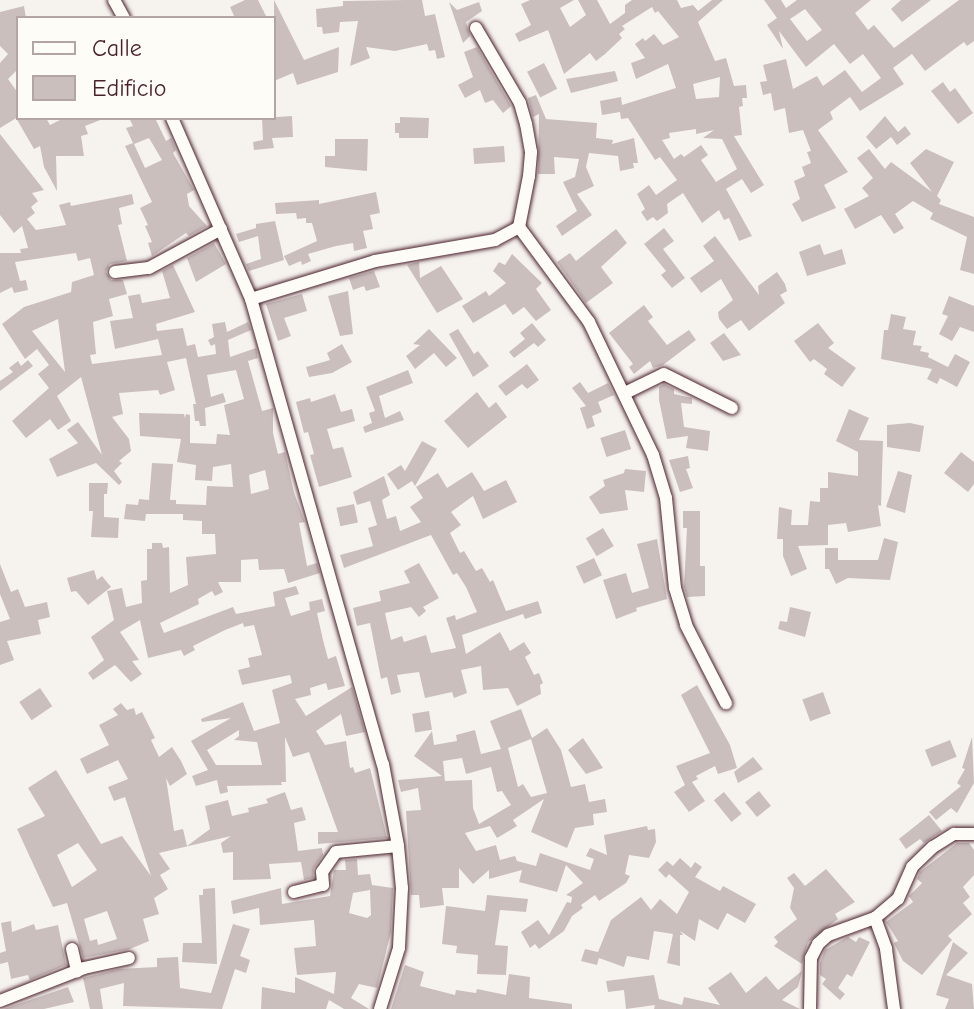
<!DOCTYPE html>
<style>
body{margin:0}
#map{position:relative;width:974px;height:1009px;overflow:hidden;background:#f6f3ef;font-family:"Comic Neue",sans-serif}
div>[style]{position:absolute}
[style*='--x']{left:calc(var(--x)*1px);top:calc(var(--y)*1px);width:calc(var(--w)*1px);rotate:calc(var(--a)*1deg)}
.building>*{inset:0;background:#cbbfbe;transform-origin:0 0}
.roads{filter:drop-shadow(0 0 2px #4a1f2b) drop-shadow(0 0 2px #4a1f2b)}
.street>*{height:12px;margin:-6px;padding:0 6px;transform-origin:6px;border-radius:6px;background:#fdfcf7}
span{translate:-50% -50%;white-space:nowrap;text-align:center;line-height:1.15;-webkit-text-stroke:8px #fdfcf7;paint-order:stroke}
.legend{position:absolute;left:16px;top:16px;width:260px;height:104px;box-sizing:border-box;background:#fdfcf7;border:2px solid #b5a4a5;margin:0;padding:10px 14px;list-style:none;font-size:24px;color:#4a1f2b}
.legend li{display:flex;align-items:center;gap:16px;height:40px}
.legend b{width:40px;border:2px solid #b5a4a5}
</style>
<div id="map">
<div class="building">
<i style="clip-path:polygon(245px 0,258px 0,267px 18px,235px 18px,230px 7px)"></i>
<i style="clip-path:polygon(274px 0,304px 60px,339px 47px,338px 72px,297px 85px,293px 73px,274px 81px)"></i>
<i style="clip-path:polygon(406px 0,422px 0,425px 16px,435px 14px,445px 57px,437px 59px,435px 50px,429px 51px,427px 44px,395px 51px,366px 47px,370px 58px,350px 66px,358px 21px,340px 22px,339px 32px,323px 34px,322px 27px,317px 27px,316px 9px,343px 6px,343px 1px)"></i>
<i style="clip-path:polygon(evenodd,530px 0,574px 0,560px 8px,570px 27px,586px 15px,578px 0,597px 0,610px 24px,625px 13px,625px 5px,632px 0,677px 0,681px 8px,693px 5px,698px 11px,712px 0,723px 0,698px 22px,715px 61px,726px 58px,734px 86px,746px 85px,747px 98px,742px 98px,743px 106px,739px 107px,742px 135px,734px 136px,764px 185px,751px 193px,742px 179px,726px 189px,752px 236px,739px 241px,729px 218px,724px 220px,719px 210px,702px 223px,683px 193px,667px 204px,668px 213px,657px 221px,653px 217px,647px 221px,641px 212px,645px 209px,637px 194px,649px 185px,656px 195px,677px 180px,660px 157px,655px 160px,628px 118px,621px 119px,620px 112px,602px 115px,600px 101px,621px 97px,622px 105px,676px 88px,668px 64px,636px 79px,631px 63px,645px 58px,635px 44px,643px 38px,645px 41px,654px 34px,663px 45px,679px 37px,658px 11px,655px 13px,652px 7px,622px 26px,625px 29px,619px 34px,622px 38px,605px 54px,596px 61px,590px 53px,564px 74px,548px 30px,519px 42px,515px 34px,531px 25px,521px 4px,530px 0,720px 77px,719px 97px,696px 99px,693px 84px,720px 77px,530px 0,696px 129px,696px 134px,714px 130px,703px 138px,722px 139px,737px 169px,716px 182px,701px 160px,708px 155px,701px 145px,684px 157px,681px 154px,674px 159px,662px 140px,670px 138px,669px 133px,696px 129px)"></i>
<i style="clip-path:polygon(evenodd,764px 0,781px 0,786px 8px,797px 0,871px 0,855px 13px,868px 30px,874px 25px,894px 48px,959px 0,974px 0,974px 41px,967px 46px,964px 42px,925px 71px,912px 54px,893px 68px,904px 84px,860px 111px,850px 97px,830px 112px,833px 119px,818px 130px,848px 172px,824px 185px,836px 208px,802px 222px,792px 204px,800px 199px,794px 181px,805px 176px,802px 167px,811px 163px,807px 152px,811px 151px,803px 130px,789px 133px,785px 108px,774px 111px,771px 93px,763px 95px,760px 82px,767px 81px,763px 65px,786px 59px,793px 89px,817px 76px,823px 86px,845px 70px,862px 92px,881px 78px,863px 54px,850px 64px,834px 44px,806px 67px,779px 31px,783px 49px,767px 25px,777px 18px,764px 0,805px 9px,822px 30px,807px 41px,790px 19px,805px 9px)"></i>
<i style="clip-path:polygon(901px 0,931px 0,902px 22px,891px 9px)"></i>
<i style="clip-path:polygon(449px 2px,457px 10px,479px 2px,482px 11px,466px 22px,470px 36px,463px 43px)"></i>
<i style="clip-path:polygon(24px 6px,26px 18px,18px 18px,18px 69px,8px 79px,18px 93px,18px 117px,0 128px,0 63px,8px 54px,0 46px,0 12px)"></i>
<i style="clip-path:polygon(477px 47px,511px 106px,503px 113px,493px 100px,485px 103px,480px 90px,465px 98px,458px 85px,473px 77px,464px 52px)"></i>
<i style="left:544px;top:63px;width:29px;height:19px;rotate:63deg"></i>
<i style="clip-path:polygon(615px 71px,618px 81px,571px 93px,566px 79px)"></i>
<i style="clip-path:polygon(943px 82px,950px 92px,955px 88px,973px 113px,958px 124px,931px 91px)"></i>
<i style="clip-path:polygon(536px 95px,546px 119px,597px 123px,596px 138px,613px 140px,612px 144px,634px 138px,638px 163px,633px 163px,634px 168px,620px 171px,618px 156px,589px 153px,586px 167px,594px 186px,577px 194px,592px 215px,562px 236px,556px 226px,577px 211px,563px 182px,575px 177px,579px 159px,554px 157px,555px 174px,538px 174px,539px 114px,533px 117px,528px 98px)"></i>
<i style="clip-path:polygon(292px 116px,293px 137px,272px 138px,274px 148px,254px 150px,253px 142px,263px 140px,262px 118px)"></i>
<i style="clip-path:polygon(885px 116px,898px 132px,905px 126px,911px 134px,897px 145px,891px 137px,876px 149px,866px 137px)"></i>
<i style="clip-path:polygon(400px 117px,429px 118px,428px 138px,399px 138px,399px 133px,395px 133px,395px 123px,400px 123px)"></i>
<i style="clip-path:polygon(16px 118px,46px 118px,50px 125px,64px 118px,103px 119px,85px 126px,88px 134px,81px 136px,84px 156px,56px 156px,57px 191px,44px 167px,40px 146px,34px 149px)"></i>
<i style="clip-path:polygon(evenodd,129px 118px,155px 118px,166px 141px,171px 138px,176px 150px,173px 153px,194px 190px,187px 194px,189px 206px,207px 226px,189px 236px,186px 233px,152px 256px,148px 243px,152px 242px,145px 226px,148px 225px,140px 208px,152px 202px,125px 146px,133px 143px,126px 128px,133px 126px,129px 118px,149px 138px,162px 160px,145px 168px,134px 144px,149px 138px)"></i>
<i style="clip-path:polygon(evenodd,0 134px,44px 190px,32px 193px,38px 201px,31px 207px,35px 213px,27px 219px,36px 230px,66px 225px,59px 205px,70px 202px,71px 206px,132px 194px,134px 204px,119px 208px,122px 224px,118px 225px,127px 261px,110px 264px,106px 272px,111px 280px,123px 280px,127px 294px,109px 299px,113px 316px,93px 322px,96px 354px,90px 355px,92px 364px,162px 355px,158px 339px,115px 349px,110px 321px,133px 318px,128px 296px,140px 294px,142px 303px,170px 298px,162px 271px,173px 265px,195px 312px,156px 324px,157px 331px,183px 328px,187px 346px,195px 344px,198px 357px,216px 354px,215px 344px,211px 346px,208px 340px,214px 337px,212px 324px,225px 322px,227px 332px,248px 322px,251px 330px,228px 340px,230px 357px,256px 348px,258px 358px,248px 361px,262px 411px,273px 408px,273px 433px,278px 454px,285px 452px,294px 493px,305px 522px,299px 523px,307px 566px,317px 563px,320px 573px,288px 583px,284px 569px,259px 570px,258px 559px,241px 560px,241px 582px,218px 582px,223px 592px,215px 596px,212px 591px,198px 599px,199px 604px,160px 623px,164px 633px,233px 607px,236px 614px,275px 606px,273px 592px,296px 586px,299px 594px,285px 598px,291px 616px,310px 610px,309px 602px,322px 599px,325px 611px,317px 613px,323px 640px,328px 659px,336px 656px,345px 686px,328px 690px,326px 683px,310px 688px,311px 695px,295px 699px,306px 716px,352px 687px,365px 732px,346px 736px,341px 714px,316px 731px,325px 745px,346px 741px,350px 768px,353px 767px,355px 773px,370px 768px,387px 838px,318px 844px,318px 832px,338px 832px,309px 752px,293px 757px,285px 737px,286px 782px,281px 782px,282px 785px,227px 786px,228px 792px,220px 794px,217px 780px,196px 786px,192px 776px,208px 770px,191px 741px,231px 718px,202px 722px,201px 719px,243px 702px,254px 731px,280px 723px,272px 690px,292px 683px,290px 675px,242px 685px,238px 670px,250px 667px,248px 658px,262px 655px,254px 625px,244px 627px,243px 623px,225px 630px,193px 646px,195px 650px,184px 656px,181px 650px,148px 658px,140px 620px,120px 632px,139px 660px,132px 661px,142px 674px,131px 682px,115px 665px,93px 680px,88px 673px,104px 660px,91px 637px,114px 620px,107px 591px,122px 588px,126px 607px,142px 603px,141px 581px,147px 580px,147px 549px,152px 549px,152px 543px,162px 543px,163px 548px,169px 547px,170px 593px,188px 585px,186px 557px,216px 554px,215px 534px,202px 534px,202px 521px,183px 520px,183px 514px,146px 514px,145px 521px,124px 519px,126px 504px,138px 505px,139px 499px,149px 500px,152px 463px,173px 464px,170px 500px,176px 500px,176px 504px,206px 505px,207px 486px,233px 487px,231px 464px,213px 467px,212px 481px,195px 480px,196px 465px,177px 462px,181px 439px,140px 436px,139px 413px,184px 414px,185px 418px,186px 414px,190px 415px,190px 443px,216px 444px,217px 434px,230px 435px,224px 405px,244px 399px,236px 370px,207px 375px,211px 397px,223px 393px,226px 402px,205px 408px,206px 426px,200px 426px,199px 421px,195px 421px,193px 404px,196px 404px,186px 358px,167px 362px,175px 390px,160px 395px,158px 390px,119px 393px,123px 414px,112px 417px,129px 439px,131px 451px,119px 461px,122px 463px,114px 471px,122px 482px,119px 485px,96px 463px,57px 477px,49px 459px,78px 443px,67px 430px,78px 422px,102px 455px,81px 377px,57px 396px,71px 421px,58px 430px,50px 419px,26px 438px,12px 421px,49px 388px,38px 374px,49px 365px,37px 349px,25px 359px,2px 324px,24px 307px,71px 292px,72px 282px,94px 275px,90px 258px,78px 261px,76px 253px,15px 262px,20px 281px,26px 280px,28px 290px,14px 293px,12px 287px,0 293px,0 253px,21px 253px,20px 249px,28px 248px,22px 226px,14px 233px,0 215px,0 134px,58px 319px,65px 372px,32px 331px,58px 319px,0 134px,265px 470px,269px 489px,251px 494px,249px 475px,265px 470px,0 134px,239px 730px,239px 736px,234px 740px,257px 742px,262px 765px,216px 765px,207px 750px,239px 730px)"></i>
<i style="clip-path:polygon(335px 139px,368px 139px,367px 171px,325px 167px,325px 156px,335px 156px)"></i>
<i style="left:504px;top:146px;width:16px;height:31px;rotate:86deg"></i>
<i style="clip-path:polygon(869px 149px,885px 169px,891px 162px,932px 192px,910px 163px,926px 149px,954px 162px,937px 196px,941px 200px,939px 204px,974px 217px,974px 274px,960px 270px,967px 237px,930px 219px,933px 213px,913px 201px,895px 214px,904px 228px,894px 234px,881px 215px,855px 229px,844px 209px,869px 196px,862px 188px,873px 178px,857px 158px)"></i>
<i style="clip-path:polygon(376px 192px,380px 213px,370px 215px,373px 229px,363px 231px,367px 248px,354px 251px,353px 243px,336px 246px,308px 254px,311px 261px,302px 265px,301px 261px,289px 266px,284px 256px,317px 241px,312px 223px,306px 223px,306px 218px,297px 219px,296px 213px,276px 214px,275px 203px,319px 200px,319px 204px)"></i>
<i style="clip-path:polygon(275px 221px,284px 260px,249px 271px,246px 264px,261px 259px,258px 236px,239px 242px,236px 234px,256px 228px,256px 224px)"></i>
<i style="clip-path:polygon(664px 228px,674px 241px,663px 249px,685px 278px,672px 288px,661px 275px,666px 271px,644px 244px)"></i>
<i style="clip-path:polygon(616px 229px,627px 243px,601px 267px,613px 283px,586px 303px,557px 262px,570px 253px,576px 261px)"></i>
<i style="clip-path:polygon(715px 236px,759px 295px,758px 286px,777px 272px,785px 284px,787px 291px,780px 295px,785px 303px,749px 331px,741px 320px,727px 329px,719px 319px,718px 312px,733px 300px,721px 279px,701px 293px,690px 278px,714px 261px,703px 246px)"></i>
<i style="clip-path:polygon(214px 243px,226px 264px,196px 282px,187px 258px)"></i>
<i style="clip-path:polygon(820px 244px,824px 255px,842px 249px,846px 264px,807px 276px,799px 252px)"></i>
<i style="clip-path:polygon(512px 254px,542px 283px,536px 289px,551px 310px,536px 321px,524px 307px,513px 315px,505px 304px,473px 323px,462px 306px,486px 291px,489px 296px,506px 283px,493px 271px,499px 262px,505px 265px)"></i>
<i style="clip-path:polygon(419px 262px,420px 278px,441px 266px,463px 299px,437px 313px,407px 265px)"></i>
<i style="clip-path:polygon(374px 271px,380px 287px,366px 291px,364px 286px,353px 290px,349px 278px)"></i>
<i style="clip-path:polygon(348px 291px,353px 334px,340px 336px,328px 296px)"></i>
<i style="clip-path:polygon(302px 294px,307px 311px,284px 318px,291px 336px,278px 341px,266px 304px)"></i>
<i style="clip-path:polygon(949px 296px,974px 306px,974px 332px,960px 327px,952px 341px,939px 334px,948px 316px,942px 314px)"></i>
<i style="clip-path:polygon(644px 305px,653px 317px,648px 321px,667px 345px,689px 330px,696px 340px,663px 365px,653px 368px,650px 361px,634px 374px,629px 367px,633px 364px,609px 333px)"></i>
<i style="clip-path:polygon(891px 314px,906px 317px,903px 329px,916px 331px,913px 345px,922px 346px,920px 351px,929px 353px,928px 357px,948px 367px,955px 354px,970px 362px,957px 387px,940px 378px,937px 384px,927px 379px,932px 369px,881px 359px,884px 330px,888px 330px)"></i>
<i style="clip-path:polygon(532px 323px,546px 340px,538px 347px,534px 343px,514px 358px,509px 352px,525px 339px,520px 333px)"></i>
<i style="clip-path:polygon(818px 323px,834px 343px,828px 348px,856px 368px,842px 387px,824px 374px,827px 369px,814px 359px,810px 362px,794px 341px)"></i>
<i style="clip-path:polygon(429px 329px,457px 358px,446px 367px,434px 353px,415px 369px,406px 356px,420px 345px,413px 344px)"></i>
<i style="clip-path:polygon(458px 329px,474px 354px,478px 351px,489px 366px,473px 377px,449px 334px)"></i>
<i style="clip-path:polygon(724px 333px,741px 355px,723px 361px,710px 343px)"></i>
<i style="clip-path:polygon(342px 344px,352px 362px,332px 373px,309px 377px,306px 367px,330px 360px,327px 353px)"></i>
<i style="clip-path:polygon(28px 360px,33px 366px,0 391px,0 381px,13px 372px,9px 368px,18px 361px,21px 366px)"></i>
<i style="clip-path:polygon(527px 364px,539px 380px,527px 389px,522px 384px,506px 396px,498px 386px)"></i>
<i style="clip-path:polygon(408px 370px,413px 383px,379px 396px,385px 418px,400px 411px,404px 420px,365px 433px,363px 427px,372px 423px,369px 413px,375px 411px,366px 387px)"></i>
<i style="clip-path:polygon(580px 382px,588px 393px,608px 383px,614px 395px,598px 402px,602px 412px,592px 416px,595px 426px,587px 429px,580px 408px,586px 406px,572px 388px)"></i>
<i style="clip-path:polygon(664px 384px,674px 389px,674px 394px,692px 398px,692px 404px,681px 403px,684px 427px,710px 431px,708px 451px,686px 448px,688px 436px,667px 439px,659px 400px,659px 387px)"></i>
<i style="clip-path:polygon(477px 392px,489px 408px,496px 402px,507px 417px,468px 448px,444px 421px)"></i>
<i style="clip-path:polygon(335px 394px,341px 412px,352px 409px,355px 421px,327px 429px,333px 449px,343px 447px,352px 477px,319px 487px,310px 455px,314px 454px,308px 432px,304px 433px,296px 402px,310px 398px,311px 402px)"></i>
<i style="clip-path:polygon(849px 409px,869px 418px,859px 440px,883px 441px,881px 506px,878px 505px,881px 526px,848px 532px,846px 523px,828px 525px,828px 545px,798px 546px,807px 569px,791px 576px,783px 556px,783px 539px,777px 539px,779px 507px,792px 510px,791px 525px,808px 525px,810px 501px,820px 502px,820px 488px,828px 488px,828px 472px,858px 476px,858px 452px,836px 441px)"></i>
<i style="clip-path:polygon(910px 423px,924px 426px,920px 452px,887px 447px,887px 425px)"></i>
<i style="left:625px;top:430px;width:20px;height:26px;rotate:72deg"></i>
<i style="clip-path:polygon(422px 441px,437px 449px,415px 486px,412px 481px,398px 490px,387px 474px,401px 465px,405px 471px)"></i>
<i style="clip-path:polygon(961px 452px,974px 462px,974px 484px,968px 492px,944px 473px)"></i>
<i style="clip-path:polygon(688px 456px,690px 468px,686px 469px,693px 488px,680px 492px,669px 460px)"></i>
<i style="clip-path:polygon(625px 469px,646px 471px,644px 492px,625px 490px,628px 510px,600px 514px,589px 497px,605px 486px,603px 480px,624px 473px)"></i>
<i style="clip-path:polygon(898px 471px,912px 475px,905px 513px,886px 507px)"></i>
<i style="clip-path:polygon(472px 472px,484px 491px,506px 480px,517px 502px,483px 519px,473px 496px,451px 512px,461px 525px,450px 533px,460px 553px,464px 551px,476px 571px,482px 568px,490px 582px,493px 580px,506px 611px,538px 601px,542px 613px,525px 619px,523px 614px,462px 635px,466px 654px,500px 632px,510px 651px,524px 642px,531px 653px,525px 657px,534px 675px,539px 673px,543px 683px,540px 685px,541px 694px,517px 706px,508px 688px,483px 690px,481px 666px,461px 670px,467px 693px,454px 698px,452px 692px,425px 698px,419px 672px,397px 675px,401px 692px,391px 695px,387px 677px,381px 679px,370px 623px,357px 626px,353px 608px,381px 601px,379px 591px,410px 583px,404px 571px,419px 563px,439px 598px,423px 607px,426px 611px,419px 617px,411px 607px,385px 613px,391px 640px,402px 636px,404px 642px,426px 635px,431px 653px,456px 648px,446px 618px,455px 615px,456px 620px,477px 612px,466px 587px,457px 573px,453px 575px,431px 535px,344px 568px,340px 555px,373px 546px,368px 528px,377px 525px,370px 501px,357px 505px,353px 492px,384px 476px,390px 495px,382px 500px,387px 519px,396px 516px,400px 531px,421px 522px,410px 507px,423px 498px,416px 487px,438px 473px,447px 488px)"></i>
<i style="clip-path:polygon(89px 483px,108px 483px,107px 494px,104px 494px,104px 517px,119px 518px,118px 538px,91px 537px,93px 511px,89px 511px)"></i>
<i style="left:354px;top:504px;width:19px;height:18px;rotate:78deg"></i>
<i style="clip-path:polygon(683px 511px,700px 511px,700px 566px,705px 566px,705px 596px,687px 597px,684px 587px,687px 528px,683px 528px)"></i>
<i style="left:603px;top:528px;width:21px;height:20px;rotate:59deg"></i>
<i style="clip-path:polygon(884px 538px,898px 542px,890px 580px,848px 578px,836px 584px,829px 569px,825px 569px,825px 548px,838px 548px,838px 560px,878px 560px)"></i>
<i style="clip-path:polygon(657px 539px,667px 599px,636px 608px,637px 611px,616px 619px,603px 580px,626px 573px,632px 593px,649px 588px,637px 544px)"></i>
<i style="left:594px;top:558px;width:19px;height:20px;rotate:65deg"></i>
<i style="clip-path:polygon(0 564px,11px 592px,18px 589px,25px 607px,47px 602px,50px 617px,38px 620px,41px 634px,7px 641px,14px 660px,0 665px,0 622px,10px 619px,0 594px)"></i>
<i style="clip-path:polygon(94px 570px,97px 580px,102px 576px,111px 587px,88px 605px,76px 591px,71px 592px,67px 578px)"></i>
<i style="clip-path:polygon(790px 607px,811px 612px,805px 637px,778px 629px,780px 621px,787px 622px)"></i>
<i style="clip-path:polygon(697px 685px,730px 745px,737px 768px,718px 774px,715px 766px,696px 776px,698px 779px,692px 782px,705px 801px,689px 812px,674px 792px,685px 785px,676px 766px,710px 753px,681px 695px)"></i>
<i style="left:40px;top:688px;width:22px;height:25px;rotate:56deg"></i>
<i style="left:823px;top:692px;width:23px;height:22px;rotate:70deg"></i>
<i style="clip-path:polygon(evenodd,121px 703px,127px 710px,134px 708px,136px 715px,142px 712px,155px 738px,151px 740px,159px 757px,172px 747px,181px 761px,187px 774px,170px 786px,166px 778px,174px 831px,183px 829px,187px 846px,210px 829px,205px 806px,228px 800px,232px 816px,249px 812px,248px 808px,268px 803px,266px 799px,285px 792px,291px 810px,302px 807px,306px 820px,294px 823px,298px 851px,322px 848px,323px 855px,314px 868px,313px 878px,304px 880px,301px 862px,269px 864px,271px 879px,233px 880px,233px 852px,223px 853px,221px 843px,231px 836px,159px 853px,170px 869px,160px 875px,168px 889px,154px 898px,159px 914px,143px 919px,149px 941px,130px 949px,83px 958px,67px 903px,53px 907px,17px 829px,45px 816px,28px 788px,56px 770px,101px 844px,122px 836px,151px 876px,125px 797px,114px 801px,108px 787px,128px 779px,118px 760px,87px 774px,80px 759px,109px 745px,99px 725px,118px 715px,113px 709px,121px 703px,78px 843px,97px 870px,72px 887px,57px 855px,78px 843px,121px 703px,107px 911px,117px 939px,98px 945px,97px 939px,90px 941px,84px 919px,107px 911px)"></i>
<i style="clip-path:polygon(evenodd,521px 709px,532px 738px,547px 728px,561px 750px,571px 787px,585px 784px,589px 802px,605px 799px,607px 812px,593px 814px,594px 825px,575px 828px,567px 848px,531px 832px,544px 799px,513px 820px,517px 826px,497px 838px,490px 826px,465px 833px,476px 851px,496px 845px,500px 860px,515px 856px,517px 861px,536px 866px,540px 853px,590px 870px,594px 859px,586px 856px,590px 848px,607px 855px,604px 835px,647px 826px,648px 830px,655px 829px,656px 842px,649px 858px,629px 855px,625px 874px,630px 876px,626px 883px,599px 901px,595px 895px,581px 905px,583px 908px,572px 916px,564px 931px,539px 949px,535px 944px,530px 948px,521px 932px,538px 920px,549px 935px,567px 902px,571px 903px,572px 897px,566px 895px,583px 883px,566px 865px,557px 892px,519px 882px,522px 870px,489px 879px,489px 870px,473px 884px,459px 868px,459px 888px,442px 888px,444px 905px,420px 908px,419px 895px,411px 895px,406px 811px,421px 810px,418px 788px,401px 792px,398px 780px,442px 776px,414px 756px,432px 731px,434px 745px,457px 741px,456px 735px,475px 730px,481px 754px,501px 749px,490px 721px,521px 709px,531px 739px,547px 793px,531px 797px,523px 784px,518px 787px,508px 748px,531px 739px,521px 709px,462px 758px,466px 774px,491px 767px,497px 792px,502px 791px,511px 805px,479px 824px,473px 808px,472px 780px,445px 781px,443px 761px,462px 758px)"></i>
<i style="left:429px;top:711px;width:19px;height:17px;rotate:81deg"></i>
<i style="clip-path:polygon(972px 737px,974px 783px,957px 813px,951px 808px,936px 820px,929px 812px,961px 786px,957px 783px,965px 769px,962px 768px)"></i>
<i style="clip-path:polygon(583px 738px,603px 768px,586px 774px,568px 750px)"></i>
<i style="left:950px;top:740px;width:18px;height:27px;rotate:68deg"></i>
<i style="clip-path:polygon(753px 757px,763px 769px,738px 783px,734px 772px)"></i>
<i style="left:759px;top:791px;width:19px;height:18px;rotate:51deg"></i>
<i style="left:724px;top:792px;width:28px;height:13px;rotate:51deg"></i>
<i style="clip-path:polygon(929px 815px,942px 831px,924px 843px,920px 839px,906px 849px,899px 839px)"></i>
<i style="clip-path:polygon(957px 843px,969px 843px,974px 850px,974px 875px,963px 887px,970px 897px,963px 903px,972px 914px,948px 936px,952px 940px,922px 975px,903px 961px,894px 943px,898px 941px,886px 922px,913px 902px,909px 896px,922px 883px,917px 879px,920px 872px)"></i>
<i style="clip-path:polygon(680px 858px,691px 868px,695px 862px,702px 867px,695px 877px,720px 891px,723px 886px,756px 904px,745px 923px,727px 913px,718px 930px,699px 919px,695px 941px,680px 931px,683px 935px,680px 935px,680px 966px,667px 963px,673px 934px,654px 931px,649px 960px,627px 956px,624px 967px,599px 958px,597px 965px,581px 961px,585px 949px,598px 952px,611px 920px,641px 897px,651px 910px,660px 899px,677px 914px,689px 892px,669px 874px,666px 878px,658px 870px,667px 861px,673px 866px)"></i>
<i style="clip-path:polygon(evenodd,357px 859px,358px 875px,370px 874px,372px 885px,393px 888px,391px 932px,377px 988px,359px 984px,351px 998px,369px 1009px,344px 1009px,329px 1000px,326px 1009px,261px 1009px,262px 987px,295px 993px,295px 977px,334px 994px,336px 972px,297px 975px,294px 948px,316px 946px,314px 920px,260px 925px,259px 908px,233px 914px,231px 901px,281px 888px,282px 904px,330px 896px,334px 870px,346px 870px,345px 860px,357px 859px,370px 890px,371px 915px,367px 918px,349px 913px,353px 893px,370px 890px)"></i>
<i style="clip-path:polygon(826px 869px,855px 902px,835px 914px,838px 919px,808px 942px,802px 964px,774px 946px,778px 942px,774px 937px,797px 919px,790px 908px,794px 888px,787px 878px,794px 873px,805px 886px)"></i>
<i style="clip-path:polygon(215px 888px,217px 964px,182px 962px,183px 943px,202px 943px,199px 895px,203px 895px,203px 889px)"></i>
<i style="clip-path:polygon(487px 895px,528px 899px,526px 912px,500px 910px,495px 945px,508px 946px,506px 975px,477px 974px,478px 955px,456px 953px,457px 946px,442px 944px,446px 906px,485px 911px)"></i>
<i style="clip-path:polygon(11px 921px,12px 932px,34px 924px,36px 930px,58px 925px,66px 965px,30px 980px,28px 975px,11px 979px,8px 962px,0 964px,0 953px,6px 951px,1px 923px)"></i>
<i style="clip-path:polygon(233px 924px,250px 929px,240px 956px,250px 960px,246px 973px,235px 969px,222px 1009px,123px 1006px,124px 983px,100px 989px,103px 1009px,90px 1009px,83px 978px,119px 969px,157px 967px,157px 958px,178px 957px,180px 988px,211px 993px)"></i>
<i style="clip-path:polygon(848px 937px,856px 942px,859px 937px,870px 942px,852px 977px,847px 974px,838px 988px,845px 994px,840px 1000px,822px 984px,826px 979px,820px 975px,820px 963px,825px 950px)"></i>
<i style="clip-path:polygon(953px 942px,968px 953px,946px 975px,972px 984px,974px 1009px,945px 1009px,949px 999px,936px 995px)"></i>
<i style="clip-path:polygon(405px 965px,424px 972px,420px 986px,455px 995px,456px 990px,476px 993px,477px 989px,506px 995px,509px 974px,530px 977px,529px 998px,572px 1004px,572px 1009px,391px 1009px)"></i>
<i style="clip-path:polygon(802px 971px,798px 987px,782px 1000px,800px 1009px,654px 1009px,655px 1005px,626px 1009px,624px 990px,608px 992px,606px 981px,654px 975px,659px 999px,682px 1005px,684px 997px,720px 1005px,708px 988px,731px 972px,746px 993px,766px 976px,778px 990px)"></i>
<i style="clip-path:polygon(68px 987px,74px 1002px,44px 1009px,4px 1009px)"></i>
</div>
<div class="roads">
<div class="street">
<i style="--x:114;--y:0;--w:21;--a:61"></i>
<i style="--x:172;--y:118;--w:197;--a:66.4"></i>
<i style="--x:251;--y:299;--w:483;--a:74.2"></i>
<i style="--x:383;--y:764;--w:83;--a:79.6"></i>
<i style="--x:398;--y:846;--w:42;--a:84.6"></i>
<i style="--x:402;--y:888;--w:60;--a:92.9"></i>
<i style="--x:399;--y:948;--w:64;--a:107.3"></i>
<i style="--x:519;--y:227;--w:118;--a:53.6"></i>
<i style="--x:589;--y:322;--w:148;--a:64.3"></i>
<i style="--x:653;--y:455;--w:45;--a:73.2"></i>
<i style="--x:666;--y:498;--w:90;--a:84.3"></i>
<i style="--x:675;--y:588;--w:39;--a:73"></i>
<i style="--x:686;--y:625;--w:88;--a:62.9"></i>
<i style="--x:115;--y:272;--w:34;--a:-7"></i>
<i style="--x:149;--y:268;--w:82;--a:-28.4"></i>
<i style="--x:251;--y:299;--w:130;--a:-17"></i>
<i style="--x:375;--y:261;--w:122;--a:-9.9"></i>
<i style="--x:495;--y:240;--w:27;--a:-28"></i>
<i style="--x:519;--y:227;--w:52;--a:-78.9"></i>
<i style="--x:529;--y:176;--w:24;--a:-85"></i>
<i style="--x:531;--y:152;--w:28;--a:-100"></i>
<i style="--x:526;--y:124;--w:22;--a:-106"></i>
<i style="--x:520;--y:103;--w:87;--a:-120.4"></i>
<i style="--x:625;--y:393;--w:43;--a:-26"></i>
<i style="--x:664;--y:374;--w:76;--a:26.6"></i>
<i style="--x:294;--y:892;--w:30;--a:-14"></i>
<i style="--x:323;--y:885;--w:13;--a:-94"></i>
<i style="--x:322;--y:872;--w:24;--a:-55"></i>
<i style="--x:336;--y:852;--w:62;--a:-5.5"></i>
<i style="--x:875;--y:918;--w:33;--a:70"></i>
<i style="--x:886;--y:949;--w:61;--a:82.4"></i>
<i style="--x:72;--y:949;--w:23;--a:77"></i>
<i style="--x:0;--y:1001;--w:90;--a:-21.4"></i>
<i style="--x:84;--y:968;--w:46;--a:-12.5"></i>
<i style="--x:810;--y:1009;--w:51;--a:-88.9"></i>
<i style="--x:811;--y:958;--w:16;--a:-63"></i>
<i style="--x:818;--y:944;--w:13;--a:-42"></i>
<i style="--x:828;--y:935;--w:50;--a:-19.9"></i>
<i style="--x:875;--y:918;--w:30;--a:-40"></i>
<i style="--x:898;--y:899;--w:35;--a:-66"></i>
<i style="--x:912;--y:867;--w:29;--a:-44"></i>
<i style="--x:933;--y:847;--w:25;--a:-32"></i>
<i style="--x:954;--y:834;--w:20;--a:0"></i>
</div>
</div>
<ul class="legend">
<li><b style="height:10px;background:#fdfcf7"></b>Calle</li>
<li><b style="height:22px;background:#cbbfbe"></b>Edificio</li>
</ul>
</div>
